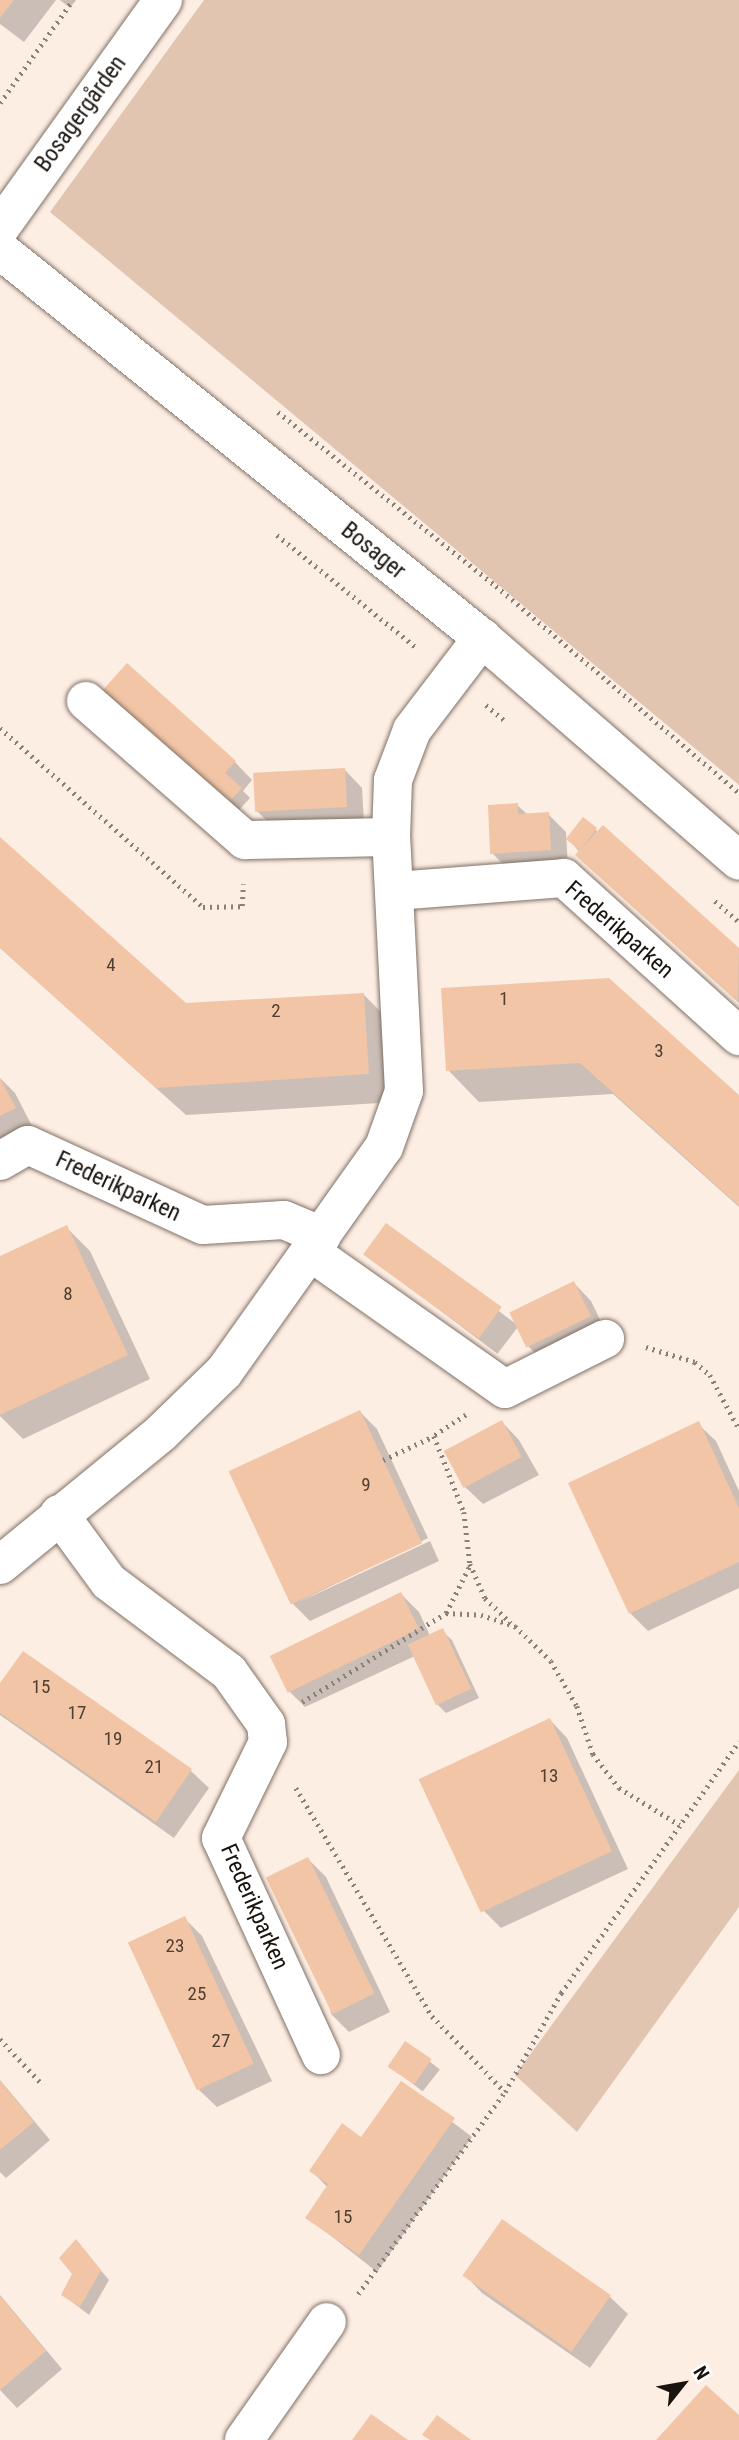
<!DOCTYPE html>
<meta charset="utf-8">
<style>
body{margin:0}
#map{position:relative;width:739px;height:2440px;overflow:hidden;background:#fdeee4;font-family:"Roboto Condensed",sans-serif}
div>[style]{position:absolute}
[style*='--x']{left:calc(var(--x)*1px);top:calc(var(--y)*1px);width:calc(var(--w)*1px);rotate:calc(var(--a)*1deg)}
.green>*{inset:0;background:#e1c5b1}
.shadow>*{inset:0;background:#0003;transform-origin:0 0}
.building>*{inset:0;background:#f1c5a5;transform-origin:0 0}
.path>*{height:4.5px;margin-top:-2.25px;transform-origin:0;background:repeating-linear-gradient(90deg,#8a8078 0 2px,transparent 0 7px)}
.roads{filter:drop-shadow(0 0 2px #817166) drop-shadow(0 0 2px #817166)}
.street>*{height:38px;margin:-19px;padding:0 19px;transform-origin:19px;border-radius:19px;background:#fff}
.secondary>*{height:38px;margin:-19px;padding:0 19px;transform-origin:19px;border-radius:19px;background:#fff}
span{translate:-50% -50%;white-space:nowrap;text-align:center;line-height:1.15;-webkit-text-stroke:6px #fff;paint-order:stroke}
.number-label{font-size:19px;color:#504034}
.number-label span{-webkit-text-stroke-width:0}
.street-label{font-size:23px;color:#1a140f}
.north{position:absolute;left:648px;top:2349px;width:70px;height:70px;-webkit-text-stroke:5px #fff;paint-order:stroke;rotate:59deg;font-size:19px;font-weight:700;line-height:28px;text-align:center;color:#1a140f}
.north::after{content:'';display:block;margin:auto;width:24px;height:32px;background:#1a140f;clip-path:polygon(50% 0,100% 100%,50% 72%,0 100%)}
</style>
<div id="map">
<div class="green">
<i style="clip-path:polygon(204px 0,739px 0,739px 785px,50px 212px)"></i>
<i style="clip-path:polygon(739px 1770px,739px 1907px,577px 2132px,515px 2075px)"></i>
</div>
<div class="shadow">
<i style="clip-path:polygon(0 0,56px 0,24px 42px,0 24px)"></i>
<i style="clip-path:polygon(60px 0,76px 0,70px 8px)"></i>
<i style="clip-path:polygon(122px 708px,235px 762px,252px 780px,243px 791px,250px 798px,239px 810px)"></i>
<i style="clip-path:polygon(345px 770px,362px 788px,364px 824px,274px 828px,256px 810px)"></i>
<i style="clip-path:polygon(517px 805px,528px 815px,548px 814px,566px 832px,568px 868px,510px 871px,492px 853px)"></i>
<i style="clip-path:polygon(583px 819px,598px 832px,603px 827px,739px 950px,739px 1003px,596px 873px,568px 838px)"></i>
<i style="clip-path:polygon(0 839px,185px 1005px,364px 995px,391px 1022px,396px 1102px,186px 1115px,0 948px)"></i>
<i style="clip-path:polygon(443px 990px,739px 1097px,739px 1207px,613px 1094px,479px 1102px,448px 1070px)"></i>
<i style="clip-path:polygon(0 1078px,15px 1093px,32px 1126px,0 1142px)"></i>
<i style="left:386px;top:1226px;width:166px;height:35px;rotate:37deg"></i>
<i style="clip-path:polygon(66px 1227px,90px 1251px,150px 1379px,23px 1439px,0 1416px,0 1258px)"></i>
<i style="clip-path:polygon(574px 1283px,591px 1301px,607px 1334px,546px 1364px,528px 1346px)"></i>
<i style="clip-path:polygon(360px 1412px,377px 1429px,428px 1538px,297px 1603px,430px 1541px,439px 1561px,310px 1621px,292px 1603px)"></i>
<i style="clip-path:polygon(502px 1422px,519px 1440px,539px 1475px,483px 1504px,465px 1487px)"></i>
<i style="clip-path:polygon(698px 1424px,716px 1441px,739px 1491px,739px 1588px,648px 1631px,630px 1613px)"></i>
<i style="clip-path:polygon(401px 1594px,419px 1612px,430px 1636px,442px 1631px,452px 1640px,479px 1698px,446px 1713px,437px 1704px,415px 1656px,305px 1707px,288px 1690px)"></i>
<i style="clip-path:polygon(23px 1653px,191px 1771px,209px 1788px,174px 1838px,0 1715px,0 1686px)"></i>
<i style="clip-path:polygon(550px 1720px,567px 1738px,628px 1869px,501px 1928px,483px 1910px)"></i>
<i style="clip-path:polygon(308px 1859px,326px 1877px,390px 2012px,349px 2032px,331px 2014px)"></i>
<i style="clip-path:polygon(184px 1918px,202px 1936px,272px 2081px,217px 2107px,199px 2090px)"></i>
<i style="left:406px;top:2043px;width:43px;height:28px;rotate:38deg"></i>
<i style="clip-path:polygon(0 2080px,50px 2140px,6px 2178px,0 2172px)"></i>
<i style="clip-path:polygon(401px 2083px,472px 2137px,377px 2272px,307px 2217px,328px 2188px,311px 2170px,362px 2139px)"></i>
<i style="clip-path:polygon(502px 2221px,610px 2297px,628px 2314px,590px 2368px,482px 2293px,465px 2275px)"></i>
<i style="clip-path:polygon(84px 2251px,109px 2280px,89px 2315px,63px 2295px)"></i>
<i style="clip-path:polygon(0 2295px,62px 2369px,17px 2408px,0 2390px)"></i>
</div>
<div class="building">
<i style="clip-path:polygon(0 0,14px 0,0 18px)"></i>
<i style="clip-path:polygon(127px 663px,236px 761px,225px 773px,242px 788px,229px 802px,102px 691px)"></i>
<i style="left:345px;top:768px;width:39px;height:92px;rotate:87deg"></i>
<i style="clip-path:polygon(518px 803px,518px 814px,549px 812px,551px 850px,490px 854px,488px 805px)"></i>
<i style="left:583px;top:817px;width:18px;height:28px;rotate:38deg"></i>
<i style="clip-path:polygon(603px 825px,739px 948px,738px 1002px,575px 855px)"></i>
<i style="clip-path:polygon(0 837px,186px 1003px,364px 993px,369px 1074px,156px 1088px,0 948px)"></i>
<i style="clip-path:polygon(609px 978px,739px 1095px,739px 1206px,580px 1063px,446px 1071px,441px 988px)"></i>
<i style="clip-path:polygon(0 1078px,16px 1108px,0 1116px)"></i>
<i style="left:386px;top:1223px;width:143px;height:39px;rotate:36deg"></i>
<i style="clip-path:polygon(67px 1225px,128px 1355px,0 1415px,0 1256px)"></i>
<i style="left:574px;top:1281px;width:39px;height:72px;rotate:64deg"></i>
<i style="left:360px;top:1410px;width:147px;height:145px;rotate:65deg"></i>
<i style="left:502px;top:1420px;width:42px;height:66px;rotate:62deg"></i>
<i style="clip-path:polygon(699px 1421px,739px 1508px,739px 1562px,629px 1614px,568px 1483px)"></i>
<i style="left:401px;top:1592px;width:41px;height:146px;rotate:64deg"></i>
<i style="left:443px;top:1628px;width:67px;height:39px;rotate:65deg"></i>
<i style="clip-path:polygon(23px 1651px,192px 1769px,156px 1822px,0 1713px,0 1683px)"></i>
<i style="left:550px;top:1718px;width:147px;height:145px;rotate:65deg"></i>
<i style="left:308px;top:1857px;width:152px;height:47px;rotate:64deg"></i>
<i style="left:185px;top:1916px;width:163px;height:63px;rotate:65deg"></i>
<i style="left:405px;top:2041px;width:32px;height:31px;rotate:34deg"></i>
<i style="clip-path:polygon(0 2081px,34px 2122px,0 2150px)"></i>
<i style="clip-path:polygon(401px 2081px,455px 2118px,359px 2255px,305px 2218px,328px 2184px,309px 2171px,342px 2123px,361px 2137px)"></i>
<i style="left:502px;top:2219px;width:133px;height:69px;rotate:35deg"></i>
<i style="clip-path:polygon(76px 2239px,101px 2270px,80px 2307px,61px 2295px,72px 2274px,59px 2258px)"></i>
<i style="clip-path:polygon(0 2296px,46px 2351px,0 2390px)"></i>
<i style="clip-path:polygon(706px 2385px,739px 2415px,739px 2440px,656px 2440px)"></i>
<i style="clip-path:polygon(371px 2414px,408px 2440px,352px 2440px)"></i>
<i style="clip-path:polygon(437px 2415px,471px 2440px,430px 2440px,422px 2435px)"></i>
</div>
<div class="path">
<i style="--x:0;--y:103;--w:126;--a:-54.7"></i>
<i style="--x:278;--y:412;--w:279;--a:38.6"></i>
<i style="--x:496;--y:586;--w:319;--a:40.4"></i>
<i style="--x:277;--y:535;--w:180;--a:38.9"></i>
<i style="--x:486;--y:705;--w:26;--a:40"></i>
<i style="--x:0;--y:728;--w:271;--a:41.4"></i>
<i style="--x:203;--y:907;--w:39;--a:-1"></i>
<i style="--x:242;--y:906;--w:22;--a:-87"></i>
<i style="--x:715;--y:901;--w:32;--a:41"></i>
<i style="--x:646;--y:1347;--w:51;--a:17"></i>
<i style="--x:695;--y:1362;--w:20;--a:41"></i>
<i style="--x:710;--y:1375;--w:61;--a:61.8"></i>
<i style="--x:466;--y:1415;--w:38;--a:147"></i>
<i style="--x:434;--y:1436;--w:82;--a:68.5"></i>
<i style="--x:464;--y:1512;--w:52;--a:83.4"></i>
<i style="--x:470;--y:1564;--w:37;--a:66"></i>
<i style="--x:485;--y:1598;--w:36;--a:44"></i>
<i style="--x:383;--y:1460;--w:56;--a:-25.2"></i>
<i style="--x:446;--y:1613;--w:54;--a:-63.4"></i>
<i style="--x:302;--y:1702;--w:169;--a:-31.7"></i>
<i style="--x:446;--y:1613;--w:35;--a:3"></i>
<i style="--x:481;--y:1615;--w:36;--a:18"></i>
<i style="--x:515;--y:1626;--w:50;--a:44.2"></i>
<i style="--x:551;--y:1661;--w:52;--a:60"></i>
<i style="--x:577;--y:1706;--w:51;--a:71.6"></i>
<i style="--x:593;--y:1754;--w:43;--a:52.6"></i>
<i style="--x:619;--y:1788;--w:71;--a:31.2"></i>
<i style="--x:296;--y:1788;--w:265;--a:59.2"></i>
<i style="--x:432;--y:2016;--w:105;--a:46.2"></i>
<i style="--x:0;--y:2039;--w:63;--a:46.9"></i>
<i style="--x:358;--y:2294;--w:250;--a:-54"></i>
<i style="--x:505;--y:2092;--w:114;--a:-60.5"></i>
<i style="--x:561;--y:1993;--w:308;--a:-54.7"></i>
</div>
<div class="roads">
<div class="street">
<i style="--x:0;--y:228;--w:280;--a:-54.4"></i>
<i style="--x:86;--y:701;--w:211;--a:41.2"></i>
<i style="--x:245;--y:840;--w:146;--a:-1.2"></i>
<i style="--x:395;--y:891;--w:169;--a:-4.4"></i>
<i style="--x:564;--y:878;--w:236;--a:42.1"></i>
<i style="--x:0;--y:1161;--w:32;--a:-30"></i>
<i style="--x:28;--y:1145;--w:192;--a:24.6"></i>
<i style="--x:203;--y:1225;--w:81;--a:-3.5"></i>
<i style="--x:284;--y:1220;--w:41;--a:22.8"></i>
<i style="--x:312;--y:1253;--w:236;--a:35.2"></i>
<i style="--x:505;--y:1389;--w:112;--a:-26.6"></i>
<i style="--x:59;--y:1514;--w:84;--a:53.7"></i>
<i style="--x:109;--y:1582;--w:150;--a:36.9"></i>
<i style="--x:229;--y:1672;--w:64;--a:54.6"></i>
<i style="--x:266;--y:1724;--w:18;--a:84"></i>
<i style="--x:268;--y:1742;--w:107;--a:116.1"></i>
<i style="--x:221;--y:1838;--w:239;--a:65.3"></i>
<i style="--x:0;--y:1565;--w:208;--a:-39.3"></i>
<i style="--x:161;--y:1433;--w:88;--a:-44.1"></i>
<i style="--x:224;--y:1372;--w:276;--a:-54.6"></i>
<i style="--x:384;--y:1147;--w:59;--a:-70.3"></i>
<i style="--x:404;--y:1091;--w:254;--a:-92.9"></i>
<i style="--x:391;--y:837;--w:57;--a:-88"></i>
<i style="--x:393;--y:780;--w:53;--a:-69.2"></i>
<i style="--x:412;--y:730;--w:116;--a:-52.7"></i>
<i style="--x:244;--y:2440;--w:144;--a:-54.9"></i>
</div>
<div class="secondary">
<i style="--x:0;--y:250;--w:619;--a:38.83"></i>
<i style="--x:482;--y:638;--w:340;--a:40.9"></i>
</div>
</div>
<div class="number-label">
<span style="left:111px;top:965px">4</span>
<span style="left:504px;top:999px">1</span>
<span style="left:276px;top:1011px">2</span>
<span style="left:659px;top:1051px">3</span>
<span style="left:68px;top:1294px">8</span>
<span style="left:366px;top:1485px">9</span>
<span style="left:41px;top:1687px">15</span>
<span style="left:77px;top:1713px">17</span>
<span style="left:113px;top:1739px">19</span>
<span style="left:154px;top:1767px">21</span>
<span style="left:549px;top:1776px">13</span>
<span style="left:175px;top:1946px">23</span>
<span style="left:197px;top:1994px">25</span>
<span style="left:221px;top:2041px">27</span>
<span style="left:343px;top:2217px">15</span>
</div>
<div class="street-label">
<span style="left:81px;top:114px;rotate:-54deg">Bosagergården</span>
<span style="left:373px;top:551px;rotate:39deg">Bosager</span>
<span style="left:619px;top:930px;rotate:41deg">Frederikparken</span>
<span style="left:118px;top:1187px;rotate:25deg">Frederikparken</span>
<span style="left:254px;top:1907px;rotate:66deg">Frederikparken</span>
</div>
<div class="north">N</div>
</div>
